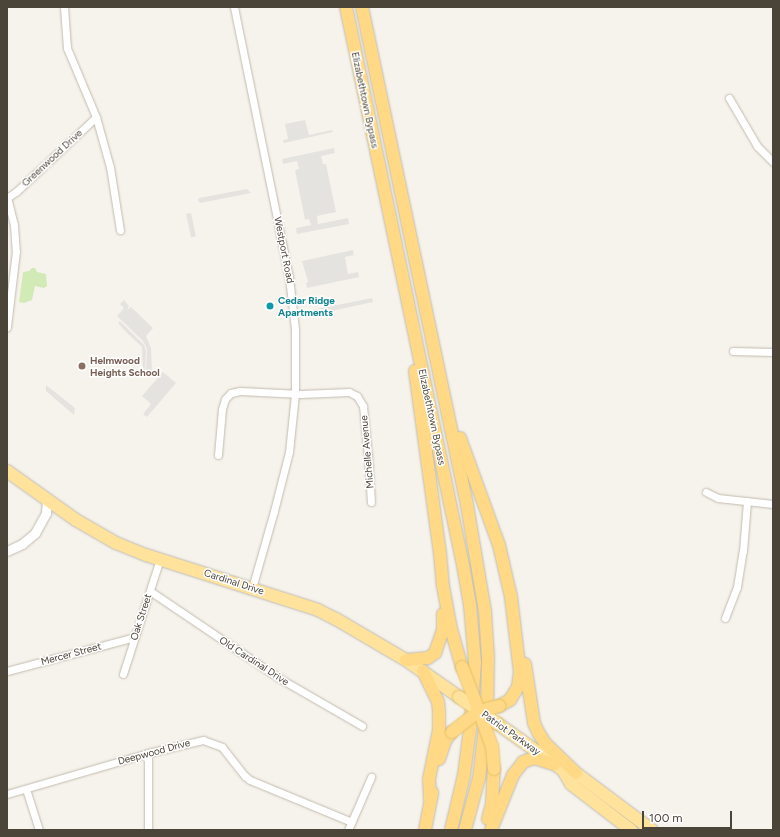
<!DOCTYPE html>
<style>
body{margin:0}
#map{position:relative;width:780px;height:837px;overflow:hidden;background:#f6f3ec;font-family:Figtree,sans-serif}
div>[style]{position:absolute}
[style*='--x']{left:calc(var(--x)*1px);top:calc(var(--y)*1px);width:calc(var(--w)*1px);rotate:calc(var(--a)*1deg)}
.green>*{inset:0;background:#d2eab5}
.parking>*{inset:0;background:#e5e3e0;transform-origin:0 0}
.roads{filter:drop-shadow(0 0 1px #c2bbae) drop-shadow(0 0 1px #c2bbae)}
.minor>*{height:7px;margin:-3.5px;padding:0 3.5px;transform-origin:3.5px;border-radius:3.5px;background:#fff}
.tertiary>*{height:9px;margin:-4.5px;padding:0 4.5px;transform-origin:4.5px;border-radius:4.5px;background:#fff}
.primary>*{height:12px;margin:-6px;padding:0 6px;transform-origin:6px;border-radius:6px;background:#ffe39c}
.trunk>*{height:12px;margin:-6px;padding:0 6px;transform-origin:6px;border-radius:6px;background:#ffd985}
.bridges{filter:drop-shadow(0 0 1px #e6c16a) drop-shadow(0 0 1px #e6c16a)}
.primary-bridge>*{height:12px;margin:-6px;padding:0 6px;transform-origin:6px;border-radius:6px;background:#ffe39c}
.trunk-bridge>*{height:12px;margin:-6px;padding:0 6px;transform-origin:6px;border-radius:6px;background:#ffd985}
.dots>*{width:11px;height:11px;translate:-50% -50%;box-sizing:border-box;border:2px solid #fff;border-radius:50%}
span{translate:-50% -50%;white-space:nowrap;text-align:center;line-height:1.15;-webkit-text-stroke:3px #fff;paint-order:stroke}
.street-label{font-size:10px;color:#4b4439}
.culture-label{font-size:10px;color:#0d838f;font-weight:700}
.left{translate:0 -50%;text-align:left}
.education-label{font-size:10px;color:#785e54;font-weight:700}
.frame{position:absolute;inset:0;border:8px solid #4b4439;pointer-events:none}
.scale{position:absolute;left:642px;top:811px;width:90px;height:18px;box-sizing:border-box;border:2px solid #4b4439;border-top:0;padding-left:5px;font-size:12px;line-height:14px;white-space:nowrap;color:#4b4439;-webkit-text-stroke:3px #fff;paint-order:stroke}
</style>
<div id="map">
<div class="green">
<i style="clip-path:polygon(32px 268px,35px 268px,37px 272px,46px 274px,47px 286px,44px 288px,35px 286px,32px 300px,24px 303px,19px 302px,23px 272px,29px 271px)"></i>
</div>
<div class="parking">
<i style="clip-path:polygon(305px 120px,309px 135px,332px 130px,333px 132px,284px 143px,283px 140px,288px 139px,285px 124px)"></i>
<i style="clip-path:polygon(334px 148px,335px 153px,321px 156px,323px 164px,326px 164px,336px 212px,317px 216px,318px 224px,348px 218px,349px 224px,297px 234px,296px 228px,311px 225px,309px 219px,305px 220px,295px 170px,299px 169px,297px 161px,283px 164px,282px 159px)"></i>
<i style="clip-path:polygon(247px 189px,251px 193px,200px 203px,198px 200px,199px 198px)"></i>
<i style="left:191px;top:213px;width:24px;height:5px;rotate:78deg"></i>
<i style="clip-path:polygon(353px 250px,354px 255px,345px 257px,348px 274px,358px 272px,359px 277px,307px 288px,306px 283px,308px 282px,302px 261px)"></i>
<i style="clip-path:polygon(372px 298px,373px 302px,304px 317px,303px 312px)"></i>
<i style="clip-path:polygon(124px 300px,129px 306px,127px 310px,131px 307px,153px 328px,146px 336px,151px 348px,152px 372px,146px 372px,147px 349px,143px 341px,117px 316px,124px 308px,120px 304px)"></i>
<i style="clip-path:polygon(120px 321px,144px 345px,146px 351px,145px 371px,143px 371px,142px 347px,125px 331px,118px 323px)"></i>
<i style="clip-path:polygon(163px 372px,176px 383px,147px 417px,143px 414px,151px 404px,142px 396px)"></i>
<i style="clip-path:polygon(46px 385px,75px 408px,74px 415px,46px 391px)"></i>
</div>
<div class="roads">
<div class="minor">
<i style="--x:64;--y:7;--w:41;--a:85.8"></i>
<i style="--x:67;--y:48;--w:75;--a:67.2"></i>
<i style="--x:96;--y:117;--w:52;--a:74.4"></i>
<i style="--x:110;--y:167;--w:64;--a:81"></i>
<i style="--x:234;--y:7;--w:276;--a:78.5"></i>
<i style="--x:289;--y:277;--w:52;--a:83.4"></i>
<i style="--x:295;--y:329;--w:65;--a:90"></i>
<i style="--x:295;--y:394;--w:58;--a:95.9"></i>
<i style="--x:289;--y:452;--w:61;--a:104.3"></i>
<i style="--x:274;--y:511;--w:80;--a:105.9"></i>
<i style="--x:729;--y:98;--w:56;--a:59.7"></i>
<i style="--x:757;--y:146;--w:23;--a:45"></i>
<i style="--x:7;--y:197;--w:29;--a:76"></i>
<i style="--x:14;--y:225;--w:26;--a:86"></i>
<i style="--x:16;--y:251;--w:77;--a:96.8"></i>
<i style="--x:7;--y:198;--w:12;--a:-35"></i>
<i style="--x:17;--y:191;--w:108;--a:-43.1"></i>
<i style="--x:733;--y:351;--w:40;--a:1.4"></i>
<i style="--x:218;--y:455;--w:46;--a:-85"></i>
<i style="--x:222;--y:409;--w:10;--a:-73"></i>
<i style="--x:225;--y:399;--w:8;--a:-45"></i>
<i style="--x:231;--y:393;--w:9;--a:-13"></i>
<i style="--x:240;--y:391;--w:61;--a:2.8"></i>
<i style="--x:301;--y:394;--w:48;--a:-2.4"></i>
<i style="--x:349;--y:392;--w:9;--a:27"></i>
<i style="--x:357;--y:396;--w:12;--a:59"></i>
<i style="--x:363;--y:406;--w:50;--a:84.3"></i>
<i style="--x:368;--y:456;--w:46;--a:86.3"></i>
<i style="--x:706;--y:492;--w:13;--a:27"></i>
<i style="--x:718;--y:498;--w:55;--a:6.2"></i>
<i style="--x:150;--y:591;--w:156;--a:34"></i>
<i style="--x:279;--y:678;--w:96;--a:30"></i>
<i style="--x:725;--y:618;--w:33;--a:-69"></i>
<i style="--x:737;--y:587;--w:36;--a:-81"></i>
<i style="--x:743;--y:551;--w:50;--a:-85.4"></i>
<i style="--x:7;--y:671;--w:132;--a:-14.9"></i>
<i style="--x:123;--y:674;--w:121;--a:-72.2"></i>
<i style="--x:26;--y:789;--w:43;--a:72.4"></i>
<i style="--x:7;--y:794;--w:147;--a:-16.2"></i>
<i style="--x:148;--y:753;--w:57;--a:-13.3"></i>
<i style="--x:203;--y:740;--w:20;--a:20"></i>
<i style="--x:222;--y:747;--w:37;--a:52"></i>
<i style="--x:245;--y:776;--w:6;--a:39"></i>
<i style="--x:250;--y:780;--w:110;--a:22.4"></i>
<i style="--x:148;--y:830;--w:77;--a:-90"></i>
<i style="--x:348;--y:830;--w:58;--a:-66.5"></i>
</div>
<div class="tertiary">
<i style="--x:7;--y:551;--w:17;--a:-25"></i>
<i style="--x:22;--y:544;--w:17;--a:-40"></i>
<i style="--x:35;--y:533;--w:23;--a:-61"></i>
<i style="--x:46;--y:513;--w:13;--a:-86"></i>
</div>
<div class="primary">
<i style="--x:7;--y:471;--w:85;--a:35.4"></i>
<i style="--x:76;--y:520;--w:46;--a:29.9"></i>
<i style="--x:116;--y:543;--w:32;--a:22"></i>
<i style="--x:146;--y:555;--w:181;--a:17.7"></i>
<i style="--x:318;--y:610;--w:20;--a:27"></i>
<i style="--x:336;--y:619;--w:81;--a:30.4"></i>
<i style="--x:406;--y:660;--w:65;--a:34.9"></i>
<i style="--x:498;--y:724;--w:80;--a:35.3"></i>
<i style="--x:563;--y:770;--w:13;--a:13"></i>
<i style="--x:576;--y:773;--w:95;--a:36.9"></i>
<i style="--x:563;--y:770;--w:16;--a:60"></i>
<i style="--x:571;--y:784;--w:76;--a:37.5"></i>
</div>
<div class="trunk">
<i style="--x:346;--y:7;--w:570;--a:78.16"></i>
<i style="--x:463;--y:565;--w:41;--a:80.1"></i>
<i style="--x:470;--y:605;--w:57;--a:85"></i>
<i style="--x:475;--y:662;--w:59;--a:93.9"></i>
<i style="--x:471;--y:721;--w:54;--a:97.4"></i>
<i style="--x:464;--y:775;--w:57;--a:103.3"></i>
<i style="--x:362;--y:7;--w:509;--a:78.09"></i>
<i style="--x:467;--y:505;--w:108;--a:80.4"></i>
<i style="--x:485;--y:611;--w:46;--a:86.3"></i>
<i style="--x:488;--y:657;--w:55;--a:91"></i>
<i style="--x:487;--y:712;--w:66;--a:96.9"></i>
<i style="--x:479;--y:778;--w:54;--a:105.1"></i>
<i style="--x:415;--y:371;--w:184;--a:82.2"></i>
<i style="--x:440;--y:553;--w:33;--a:85"></i>
<i style="--x:443;--y:586;--w:44;--a:79.5"></i>
<i style="--x:451;--y:629;--w:40;--a:74"></i>
<i style="--x:460;--y:438;--w:114;--a:70"></i>
<i style="--x:499;--y:545;--w:53;--a:77"></i>
<i style="--x:511;--y:597;--w:76;--a:83.2"></i>
<i style="--x:520;--y:672;--w:15;--a:98"></i>
<i style="--x:518;--y:687;--w:15;--a:122"></i>
<i style="--x:510;--y:700;--w:13;--a:151"></i>
<i style="--x:406;--y:660;--w:22;--a:-5"></i>
<i style="--x:428;--y:658;--w:9;--a:-36"></i>
<i style="--x:435;--y:653;--w:24;--a:-71"></i>
<i style="--x:443;--y:630;--w:16;--a:-90"></i>
<i style="--x:525;--y:664;--w:60;--a:81.3"></i>
<i style="--x:534;--y:723;--w:10;--a:66"></i>
<i style="--x:538;--y:732;--w:13;--a:58"></i>
<i style="--x:545;--y:743;--w:43;--a:44.1"></i>
<i style="--x:423;--y:671;--w:34;--a:64"></i>
<i style="--x:438;--y:702;--w:9;--a:84"></i>
<i style="--x:439;--y:711;--w:19;--a:90"></i>
<i style="--x:439;--y:730;--w:50;--a:101.5"></i>
<i style="--x:429;--y:779;--w:21;--a:87"></i>
<i style="--x:439;--y:759;--w:21;--a:-71"></i>
<i style="--x:446;--y:739;--w:9;--a:-49"></i>
<i style="--x:488;--y:819;--w:16;--a:-75"></i>
<i style="--x:492;--y:804;--w:35;--a:-87"></i>
<i style="--x:425;--y:830;--w:38;--a:-79"></i>
<i style="--x:491;--y:830;--w:59;--a:-68.2"></i>
<i style="--x:513;--y:775;--w:16;--a:-52"></i>
<i style="--x:523;--y:762;--w:12;--a:-20"></i>
<i style="--x:534;--y:758;--w:21;--a:17"></i>
</div>
</div>
<div class="bridges">
<div class="primary-bridge">
<i style="--x:459;--y:697;--w:47;--a:34.7"></i>
</div>
<div class="trunk-bridge">
<i style="--x:462;--y:667;--w:47;--a:68.9"></i>
<i style="--x:479;--y:711;--w:21;--a:-14"></i>
<i style="--x:452;--y:732;--w:34;--a:-38"></i>
<i style="--x:479;--y:711;--w:37;--a:70"></i>
<i style="--x:492;--y:746;--w:23;--a:85"></i>
</div>
</div>
<div class="dots">
<i style="left:270px;top:306px;background:#0f9aa8"></i>
<i style="left:82px;top:366px;background:#8d6e63"></i>
</div>
<div class="street-label">
<span style="left:365px;top:100px;rotate:78deg">Elizabethtown Bypass</span>
<span style="left:52px;top:158px;rotate:-43deg">Greenwood Drive</span>
<span style="left:284px;top:250px;rotate:79deg">Westport Road</span>
<span style="left:432px;top:417px;rotate:78deg">Elizabethtown Bypass</span>
<span style="left:367px;top:452px;rotate:-95deg">Michelle Avenue</span>
<span style="left:234px;top:582px;rotate:18deg">Cardinal Drive</span>
<span style="left:141px;top:617px;rotate:-72deg">Oak Street</span>
<span style="left:71px;top:654px;rotate:-15deg">Mercer Street</span>
<span style="left:254px;top:661px;rotate:33deg">Old Cardinal Drive</span>
<span style="left:511px;top:733px;rotate:35deg">Patriot Parkway</span>
<span style="left:154px;top:752px;rotate:-15deg">Deepwood Drive</span>
</div>
<div class="culture-label">
<span class="left" style="left:278px;top:306px">Cedar Ridge<br>Apartments</span>
</div>
<div class="education-label">
<span class="left" style="left:90px;top:366px">Helmwood<br>Heights School</span>
</div>
<div class="frame"></div>
<div class="scale">100 m</div>
</div>
